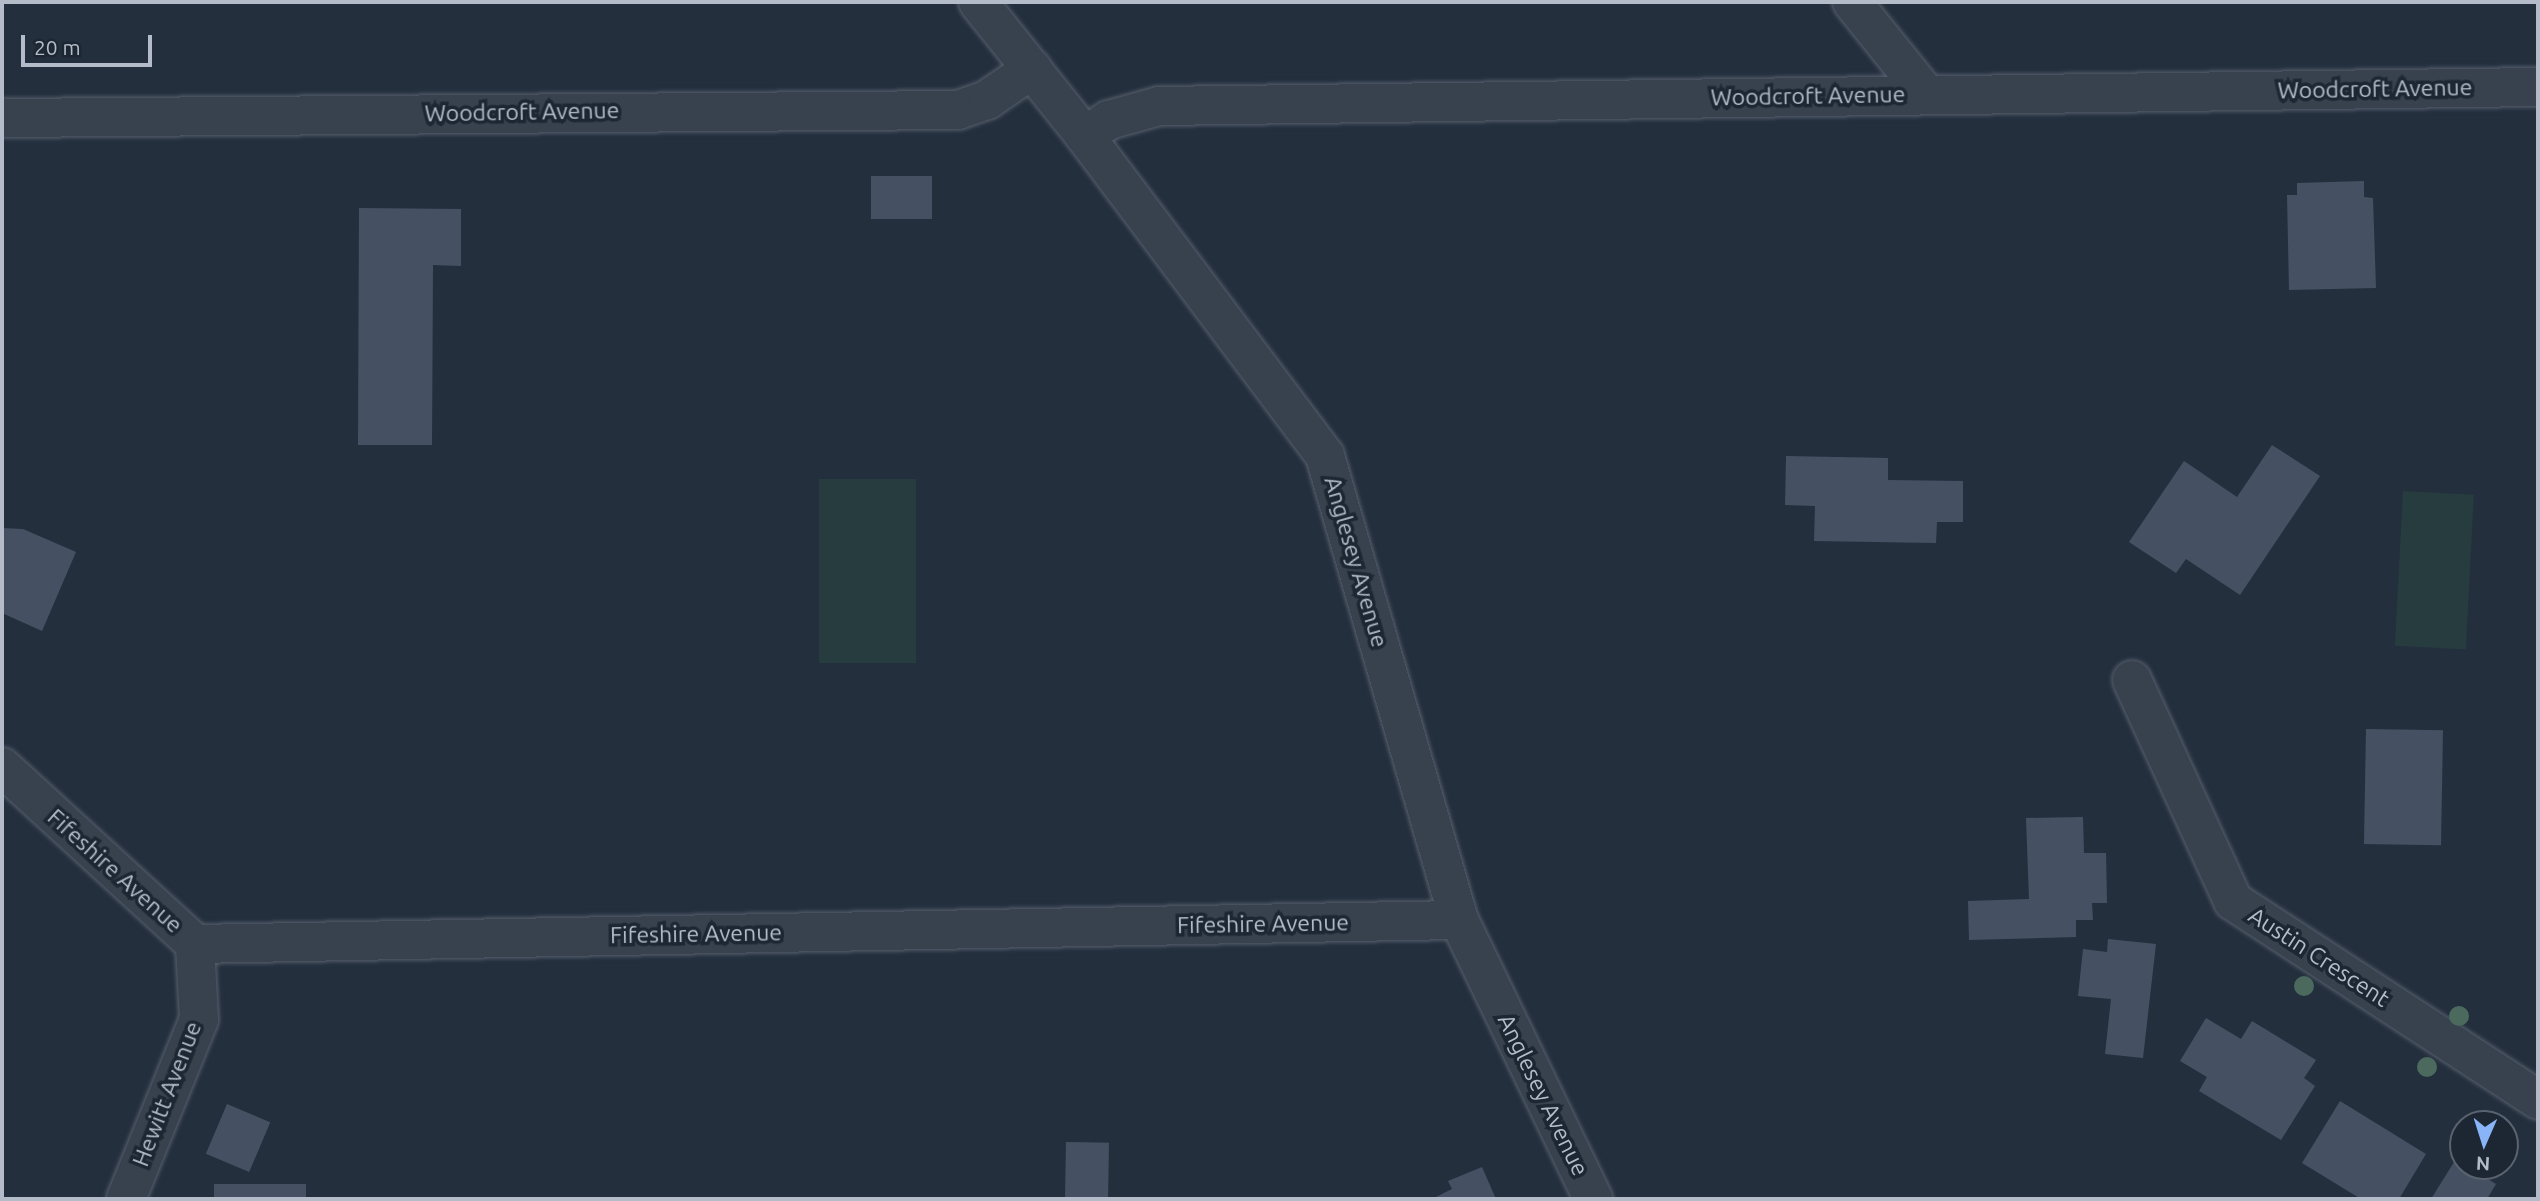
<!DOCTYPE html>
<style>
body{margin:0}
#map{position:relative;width:2540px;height:1201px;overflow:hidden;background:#242f3e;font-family:Ubuntu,sans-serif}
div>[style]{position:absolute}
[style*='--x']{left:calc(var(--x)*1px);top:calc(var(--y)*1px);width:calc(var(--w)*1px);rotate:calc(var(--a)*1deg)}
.green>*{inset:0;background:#263c3f;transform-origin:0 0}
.building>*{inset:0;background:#455162;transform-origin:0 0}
.roads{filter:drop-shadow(0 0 2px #565f6c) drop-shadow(0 0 2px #565f6c)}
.minor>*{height:38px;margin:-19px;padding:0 19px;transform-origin:19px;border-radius:19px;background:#38414e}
.trees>*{width:20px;height:20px;margin:-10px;border-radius:50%;background:#4b6a5d}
span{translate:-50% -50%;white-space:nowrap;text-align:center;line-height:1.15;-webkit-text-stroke:7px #1d2633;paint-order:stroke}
.street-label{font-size:23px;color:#b4bcc9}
.frame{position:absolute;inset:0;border:4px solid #b4bcc9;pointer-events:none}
.north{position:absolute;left:2449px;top:1110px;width:70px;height:70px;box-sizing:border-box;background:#1d2633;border:2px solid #59626f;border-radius:50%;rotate:183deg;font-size:19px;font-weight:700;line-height:28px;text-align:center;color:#b4bcc9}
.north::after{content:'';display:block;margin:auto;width:24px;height:32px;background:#8ab4f8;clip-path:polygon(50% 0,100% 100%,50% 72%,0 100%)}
.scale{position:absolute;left:21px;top:35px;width:131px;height:32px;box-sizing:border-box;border:4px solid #b4bcc9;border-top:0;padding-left:9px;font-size:21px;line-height:24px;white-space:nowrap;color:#b4bcc9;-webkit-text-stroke:5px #1d2633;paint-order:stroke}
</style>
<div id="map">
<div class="green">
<i style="left:916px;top:479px;width:184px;height:97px;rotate:90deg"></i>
<i style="left:2403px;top:491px;width:71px;height:155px;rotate:3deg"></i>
</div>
<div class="building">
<i style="left:871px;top:176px;width:61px;height:43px"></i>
<i style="clip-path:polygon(2364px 181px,2364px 197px,2373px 198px,2376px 288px,2289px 290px,2287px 195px,2297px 195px,2297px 183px)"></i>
<i style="clip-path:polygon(359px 208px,461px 209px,461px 266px,433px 265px,432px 445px,358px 445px)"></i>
<i style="clip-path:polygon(2272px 445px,2320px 476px,2240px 595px,2186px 559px,2176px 573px,2129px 542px,2184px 461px,2237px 497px)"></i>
<i style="clip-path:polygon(1786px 456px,1888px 458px,1888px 480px,1963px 481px,1963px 522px,1937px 522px,1936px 543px,1814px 541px,1815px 506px,1785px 505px)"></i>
<i style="clip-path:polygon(2px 528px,23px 529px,76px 552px,42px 631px,2px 613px)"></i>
<i style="left:2366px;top:729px;width:77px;height:115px;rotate:1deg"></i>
<i style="clip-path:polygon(2083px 817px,2084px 853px,2106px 853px,2107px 903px,2092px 903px,2093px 920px,2076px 920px,2076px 937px,1969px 940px,1968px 901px,2029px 899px,2026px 818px)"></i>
<i style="clip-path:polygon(2108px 939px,2156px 944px,2143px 1058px,2105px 1054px,2111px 999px,2078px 996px,2083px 949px,2107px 952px)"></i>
<i style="clip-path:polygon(2206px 1018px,2241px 1039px,2252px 1021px,2316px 1060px,2304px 1078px,2315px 1086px,2281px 1140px,2199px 1091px,2207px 1077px,2180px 1061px)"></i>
<i style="clip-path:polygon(2340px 1101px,2426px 1154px,2399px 1199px,2361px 1199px,2302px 1163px)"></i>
<i style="left:227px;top:1104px;width:47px;height:54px;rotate:23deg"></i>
<i style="left:1066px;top:1142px;width:43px;height:57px;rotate:1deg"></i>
<i style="clip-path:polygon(2456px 1159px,2496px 1184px,2487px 1199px,2431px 1199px)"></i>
<i style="clip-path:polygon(1482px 1167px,1496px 1199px,1432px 1199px,1452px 1189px,1448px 1181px)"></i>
<i style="left:214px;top:1184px;width:92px;height:15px"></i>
</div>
<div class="roads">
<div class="minor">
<i style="--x:978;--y:2;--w:171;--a:51.4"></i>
<i style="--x:1085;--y:136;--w:400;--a:53.1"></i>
<i style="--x:1325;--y:456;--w:483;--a:73.9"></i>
<i style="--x:1459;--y:920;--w:310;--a:64.3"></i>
<i style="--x:1852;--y:2;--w:118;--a:51.2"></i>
<i style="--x:2;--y:118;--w:956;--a:-0.48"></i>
<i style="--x:958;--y:110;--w:31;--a:-19"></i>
<i style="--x:987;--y:100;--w:55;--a:-34.6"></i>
<i style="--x:1085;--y:136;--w:29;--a:-34"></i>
<i style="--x:1109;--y:120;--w:52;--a:-15.6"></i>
<i style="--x:1159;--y:106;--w:1379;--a:-0.79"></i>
<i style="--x:2132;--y:680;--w:243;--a:65.4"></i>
<i style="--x:2233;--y:901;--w:364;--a:33.1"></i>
<i style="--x:2;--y:767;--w:262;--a:42.5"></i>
<i style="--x:195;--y:944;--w:1264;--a:-1.09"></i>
<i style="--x:126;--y:1199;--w:194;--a:-67.9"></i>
<i style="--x:199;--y:1019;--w:75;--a:-93.1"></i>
</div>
</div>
<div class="trees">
<i style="left:2304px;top:986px"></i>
<i style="left:2459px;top:1016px"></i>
<i style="left:2427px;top:1067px"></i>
</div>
<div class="street-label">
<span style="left:2375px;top:89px;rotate:-1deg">Woodcroft Avenue</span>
<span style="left:1808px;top:96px;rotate:-1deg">Woodcroft Avenue</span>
<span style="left:522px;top:112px;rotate:-1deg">Woodcroft Avenue</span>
<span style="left:1356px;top:562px;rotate:74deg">Anglesey Avenue</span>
<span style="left:115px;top:871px;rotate:42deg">Fifeshire Avenue</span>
<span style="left:1263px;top:924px;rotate:-1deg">Fifeshire Avenue</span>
<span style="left:696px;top:934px;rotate:-1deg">Fifeshire Avenue</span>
<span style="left:2319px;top:957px;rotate:33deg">Austin Crescent</span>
<span style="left:167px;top:1094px;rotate:-69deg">Hewitt Avenue</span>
<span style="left:1543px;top:1095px;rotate:64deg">Anglesey Avenue</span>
</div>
<div class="frame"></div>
<div class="north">N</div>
<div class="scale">20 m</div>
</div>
